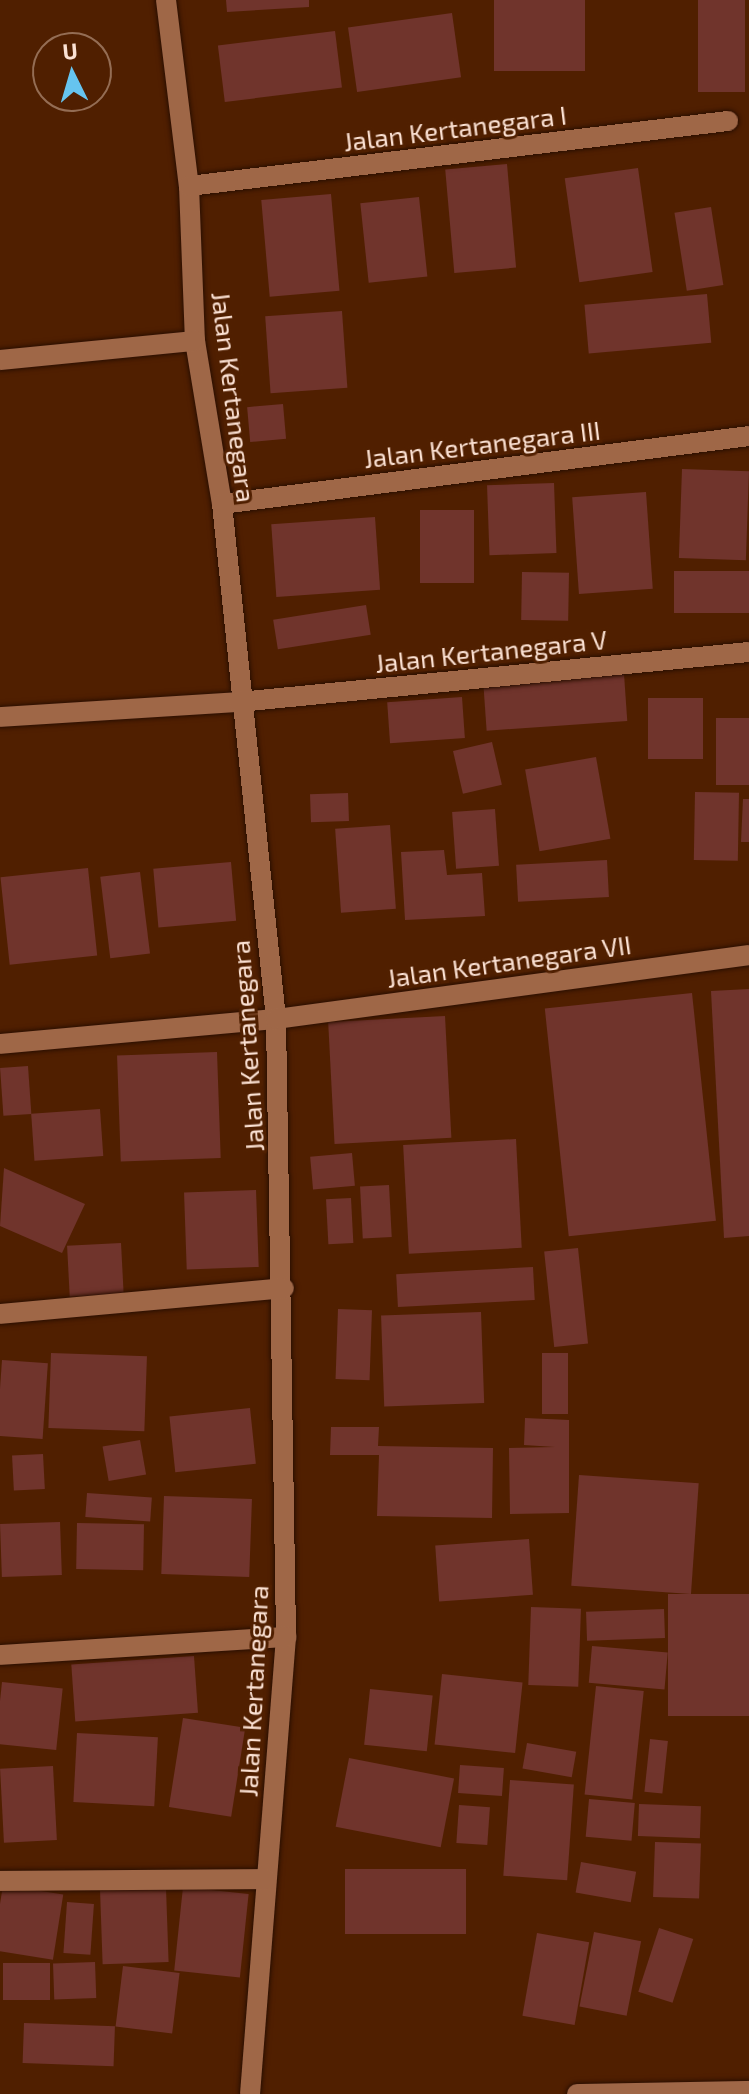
<!DOCTYPE html>
<style>
body{margin:0}
#map{position:relative;width:749px;height:2094px;overflow:hidden;background:#501f00;font-family:"Exo 2",sans-serif}
div>[style]{position:absolute}
[style*='--x']{left:calc(var(--x)*1px);top:calc(var(--y)*1px);width:calc(var(--w)*1px);rotate:calc(var(--a)*1deg)}
.building>*{inset:0;background:#70342c;transform-origin:0 0}
.roads{filter:drop-shadow(0 0 2px #2a0f01) drop-shadow(0 0 2px #2a0f01)}
.minor>*{height:20px;margin:-10px;padding:0 10px;transform-origin:10px;border-radius:10px;background:#9f6747}
span{translate:-50% -50%;white-space:nowrap;text-align:center;line-height:1.15;-webkit-text-stroke:6px #501f00;paint-order:stroke}
.street-label{font-size:26px;color:#fbe1d3}
.north{position:absolute;left:32px;top:32px;width:80px;height:80px;box-sizing:border-box;background:#501f00;border:2px solid #946d54;border-radius:50%;rotate:355deg;font-size:22px;font-weight:700;line-height:32px;text-align:center;color:#fbe1d3}
.north::after{content:'';display:block;margin:auto;width:28px;height:36px;background:#66c4ef;clip-path:polygon(50% 0,100% 100%,50% 72%,0 100%)}
</style>
<div id="map">
<div class="building">
<i style="clip-path:polygon(226px 0,309px 0,309px 7px,227px 12px)"></i>
<i style="left:494px;top:0;width:91px;height:71px"></i>
<i style="left:698px;top:0;width:47px;height:92px"></i>
<i style="left:452px;top:13px;width:65px;height:105px;rotate:82deg"></i>
<i style="left:335px;top:31px;width:57px;height:118px;rotate:83deg"></i>
<i style="left:507px;top:164px;width:104px;height:62px;rotate:85deg"></i>
<i style="left:638px;top:168px;width:105px;height:74px;rotate:82deg"></i>
<i style="left:331px;top:194px;width:97px;height:70px;rotate:85deg"></i>
<i style="left:419px;top:197px;width:80px;height:59px;rotate:84deg"></i>
<i style="left:711px;top:207px;width:79px;height:37px;rotate:81deg"></i>
<i style="left:707px;top:294px;width:49px;height:123px;rotate:85deg"></i>
<i style="left:342px;top:311px;width:77px;height:77px;rotate:86deg"></i>
<i style="left:283px;top:404px;width:35px;height:36px;rotate:85deg"></i>
<i style="left:682px;top:469px;width:67px;height:89px;rotate:2deg"></i>
<i style="left:554px;top:483px;width:70px;height:67px;rotate:88deg"></i>
<i style="left:646px;top:492px;width:97px;height:74px;rotate:86deg"></i>
<i style="left:420px;top:510px;width:54px;height:73px"></i>
<i style="left:375px;top:517px;width:73px;height:104px;rotate:86deg"></i>
<i style="left:749px;top:571px;width:42px;height:75px;rotate:90deg"></i>
<i style="left:522px;top:572px;width:47px;height:48px;rotate:1deg"></i>
<i style="left:366px;top:605px;width:30px;height:94px;rotate:81deg"></i>
<i style="left:624px;top:674px;width:47px;height:141px;rotate:86deg"></i>
<i style="left:462px;top:697px;width:41px;height:75px;rotate:86deg"></i>
<i style="left:648px;top:698px;width:55px;height:61px"></i>
<i style="left:749px;top:718px;width:67px;height:33px;rotate:90deg"></i>
<i style="left:492px;top:742px;width:44px;height:40px;rotate:77deg"></i>
<i style="left:596px;top:757px;width:83px;height:72px;rotate:80deg"></i>
<i style="left:695px;top:792px;width:44px;height:68px;rotate:1deg"></i>
<i style="left:348px;top:793px;width:28px;height:38px;rotate:88deg"></i>
<i style="clip-path:polygon(743px 799px,749px 799px,749px 842px,741px 842px)"></i>
<i style="left:495px;top:809px;width:57px;height:43px;rotate:86deg"></i>
<i style="left:390px;top:825px;width:84px;height:55px;rotate:86deg"></i>
<i style="clip-path:polygon(444px 850px,447px 875px,482px 873px,485px 916px,405px 920px,401px 852px)"></i>
<i style="left:607px;top:860px;width:37px;height:91px;rotate:87deg"></i>
<i style="left:231px;top:862px;width:59px;height:78px;rotate:85deg"></i>
<i style="left:88px;top:868px;width:88px;height:88px;rotate:84deg"></i>
<i style="left:140px;top:872px;width:82px;height:40px;rotate:83deg"></i>
<i style="clip-path:polygon(749px 989px,749px 1236px,724px 1238px,711px 991px)"></i>
<i style="left:692px;top:993px;width:229px;height:148px;rotate:84deg"></i>
<i style="left:445px;top:1016px;width:122px;height:117px;rotate:87deg"></i>
<i style="left:217px;top:1052px;width:106px;height:100px;rotate:88deg"></i>
<i style="left:28px;top:1066px;width:48px;height:28px;rotate:86deg"></i>
<i style="left:100px;top:1109px;width:47px;height:69px;rotate:86deg"></i>
<i style="left:516px;top:1139px;width:109px;height:113px;rotate:87deg"></i>
<i style="left:352px;top:1153px;width:33px;height:42px;rotate:85deg"></i>
<i style="clip-path:polygon(4px 1168px,85px 1204px,62px 1253px,0 1226px)"></i>
<i style="left:389px;top:1185px;width:52px;height:29px;rotate:87deg"></i>
<i style="left:256px;top:1190px;width:77px;height:72px;rotate:88deg"></i>
<i style="left:351px;top:1198px;width:45px;height:25px;rotate:87deg"></i>
<i style="left:121px;top:1243px;width:51px;height:54px;rotate:87deg"></i>
<i style="left:578px;top:1248px;width:96px;height:34px;rotate:84deg"></i>
<i style="left:533px;top:1267px;width:33px;height:137px;rotate:87deg"></i>
<i style="left:338px;top:1309px;width:34px;height:70px;rotate:2deg"></i>
<i style="left:481px;top:1312px;width:91px;height:100px;rotate:88deg"></i>
<i style="left:51px;top:1353px;width:96px;height:75px;rotate:2deg"></i>
<i style="left:542px;top:1353px;width:26px;height:61px"></i>
<i style="left:2px;top:1360px;width:46px;height:76px;rotate:4deg"></i>
<i style="left:250px;top:1408px;width:56px;height:81px;rotate:84deg"></i>
<i style="clip-path:polygon(525px 1418px,569px 1420px,569px 1513px,510px 1514px,509px 1448px,555px 1447px,524px 1445px)"></i>
<i style="clip-path:polygon(331px 1427px,379px 1427px,378px 1446px,493px 1448px,492px 1518px,377px 1516px,379px 1455px,330px 1455px)"></i>
<i style="left:140px;top:1440px;width:35px;height:38px;rotate:80deg"></i>
<i style="left:43px;top:1454px;width:35px;height:31px;rotate:87deg"></i>
<i style="left:579px;top:1475px;width:120px;height:111px;rotate:4deg"></i>
<i style="left:87px;top:1493px;width:65px;height:24px;rotate:4deg"></i>
<i style="left:164px;top:1496px;width:88px;height:78px;rotate:2deg"></i>
<i style="left:60px;top:1522px;width:53px;height:60px;rotate:88deg"></i>
<i style="left:77px;top:1523px;width:67px;height:46px;rotate:1deg"></i>
<i style="left:529px;top:1539px;width:56px;height:94px;rotate:86deg"></i>
<i style="left:749px;top:1594px;width:122px;height:81px;rotate:90deg"></i>
<i style="left:531px;top:1607px;width:50px;height:78px;rotate:2deg"></i>
<i style="left:664px;top:1609px;width:29px;height:78px;rotate:88deg"></i>
<i style="left:592px;top:1646px;width:76px;height:37px;rotate:5deg"></i>
<i style="left:194px;top:1656px;width:57px;height:123px;rotate:86deg"></i>
<i style="left:442px;top:1674px;width:81px;height:71px;rotate:6deg"></i>
<i style="left:2px;top:1682px;width:61px;height:62px;rotate:6deg"></i>
<i style="left:596px;top:1686px;width:48px;height:109px;rotate:6deg"></i>
<i style="left:370px;top:1689px;width:63px;height:56px;rotate:6deg"></i>
<i style="left:183px;top:1718px;width:63px;height:90px;rotate:9deg"></i>
<i style="left:77px;top:1733px;width:81px;height:69px;rotate:3deg"></i>
<i style="left:650px;top:1739px;width:18px;height:53px;rotate:6deg"></i>
<i style="left:527px;top:1743px;width:50px;height:26px;rotate:10deg"></i>
<i style="left:349px;top:1758px;width:107px;height:70px;rotate:11deg"></i>
<i style="left:460px;top:1765px;width:44px;height:28px;rotate:4deg"></i>
<i style="left:53px;top:1766px;width:74px;height:53px;rotate:87deg"></i>
<i style="left:510px;top:1780px;width:64px;height:96px;rotate:4deg"></i>
<i style="left:589px;top:1799px;width:46px;height:38px;rotate:5deg"></i>
<i style="left:639px;top:1804px;width:62px;height:32px;rotate:2deg"></i>
<i style="left:459px;top:1805px;width:31px;height:38px;rotate:4deg"></i>
<i style="left:655px;top:1842px;width:46px;height:55px;rotate:2deg"></i>
<i style="left:581px;top:1862px;width:56px;height:31px;rotate:10deg"></i>
<i style="left:345px;top:1869px;width:121px;height:65px"></i>
<i style="left:3px;top:1885px;width:61px;height:66px;rotate:9deg"></i>
<i style="left:183px;top:1887px;width:66px;height:84px;rotate:6deg"></i>
<i style="left:166px;top:1888px;width:74px;height:66px;rotate:88deg"></i>
<i style="left:67px;top:1902px;width:27px;height:51px;rotate:4deg"></i>
<i style="left:659px;top:1928px;width:36px;height:67px;rotate:18deg"></i>
<i style="left:594px;top:1932px;width:48px;height:76px;rotate:11deg"></i>
<i style="left:537px;top:1933px;width:53px;height:84px;rotate:10deg"></i>
<i style="left:95px;top:1962px;width:36px;height:42px;rotate:88deg"></i>
<i style="left:3px;top:1963px;width:47px;height:37px"></i>
<i style="left:123px;top:1966px;width:57px;height:61px;rotate:7deg"></i>
<i style="left:24px;top:2023px;width:91px;height:40px;rotate:2deg"></i>
</div>
<div class="roads">
<div class="minor">
<i style="--x:166;--y:0;--w:187;--a:83"></i>
<i style="--x:189;--y:186;--w:155;--a:87.8"></i>
<i style="--x:195;--y:341;--w:165;--a:80.6"></i>
<i style="--x:222;--y:504;--w:518;--a:84.01"></i>
<i style="--x:276;--y:1019;--w:618;--a:89.07"></i>
<i style="--x:286;--y:1637;--w:458;--a:94.5"></i>
<i style="--x:189;--y:186;--w:543;--a:-6.88"></i>
<i style="--x:0;--y:360;--w:196;--a:-5.6"></i>
<i style="--x:222;--y:504;--w:531;--a:-7.35"></i>
<i style="--x:0;--y:717;--w:239;--a:-3.6"></i>
<i style="--x:239;--y:702;--w:512;--a:-5.6"></i>
<i style="--x:0;--y:1044;--w:277;--a:-5.2"></i>
<i style="--x:276;--y:1019;--w:477;--a:-7.7"></i>
<i style="--x:0;--y:1314;--w:285;--a:-5.2"></i>
<i style="--x:0;--y:1655;--w:287;--a:-3.6"></i>
<i style="--x:0;--y:1881;--w:266;--a:-0.4"></i>
<i style="--x:577;--y:2094;--w:172;--a:-1"></i>
</div>
</div>
<div class="street-label">
<span style="left:455px;top:128px;rotate:-7deg">Jalan Kertanegara I</span>
<span style="left:234px;top:397px;rotate:83deg">Jalan Kertanegara</span>
<span style="left:482px;top:444px;rotate:-7deg">Jalan Kertanegara III</span>
<span style="left:491px;top:651px;rotate:-6deg">Jalan Kertanegara V</span>
<span style="left:509px;top:961px;rotate:-8deg">Jalan Kertanegara VII</span>
<span style="left:247px;top:1046px;rotate:-94deg">Jalan Kertanegara</span>
<span style="left:253px;top:1691px;rotate:-87deg">Jalan Kertanegara</span>
</div>
<div class="north">U</div>
</div>
